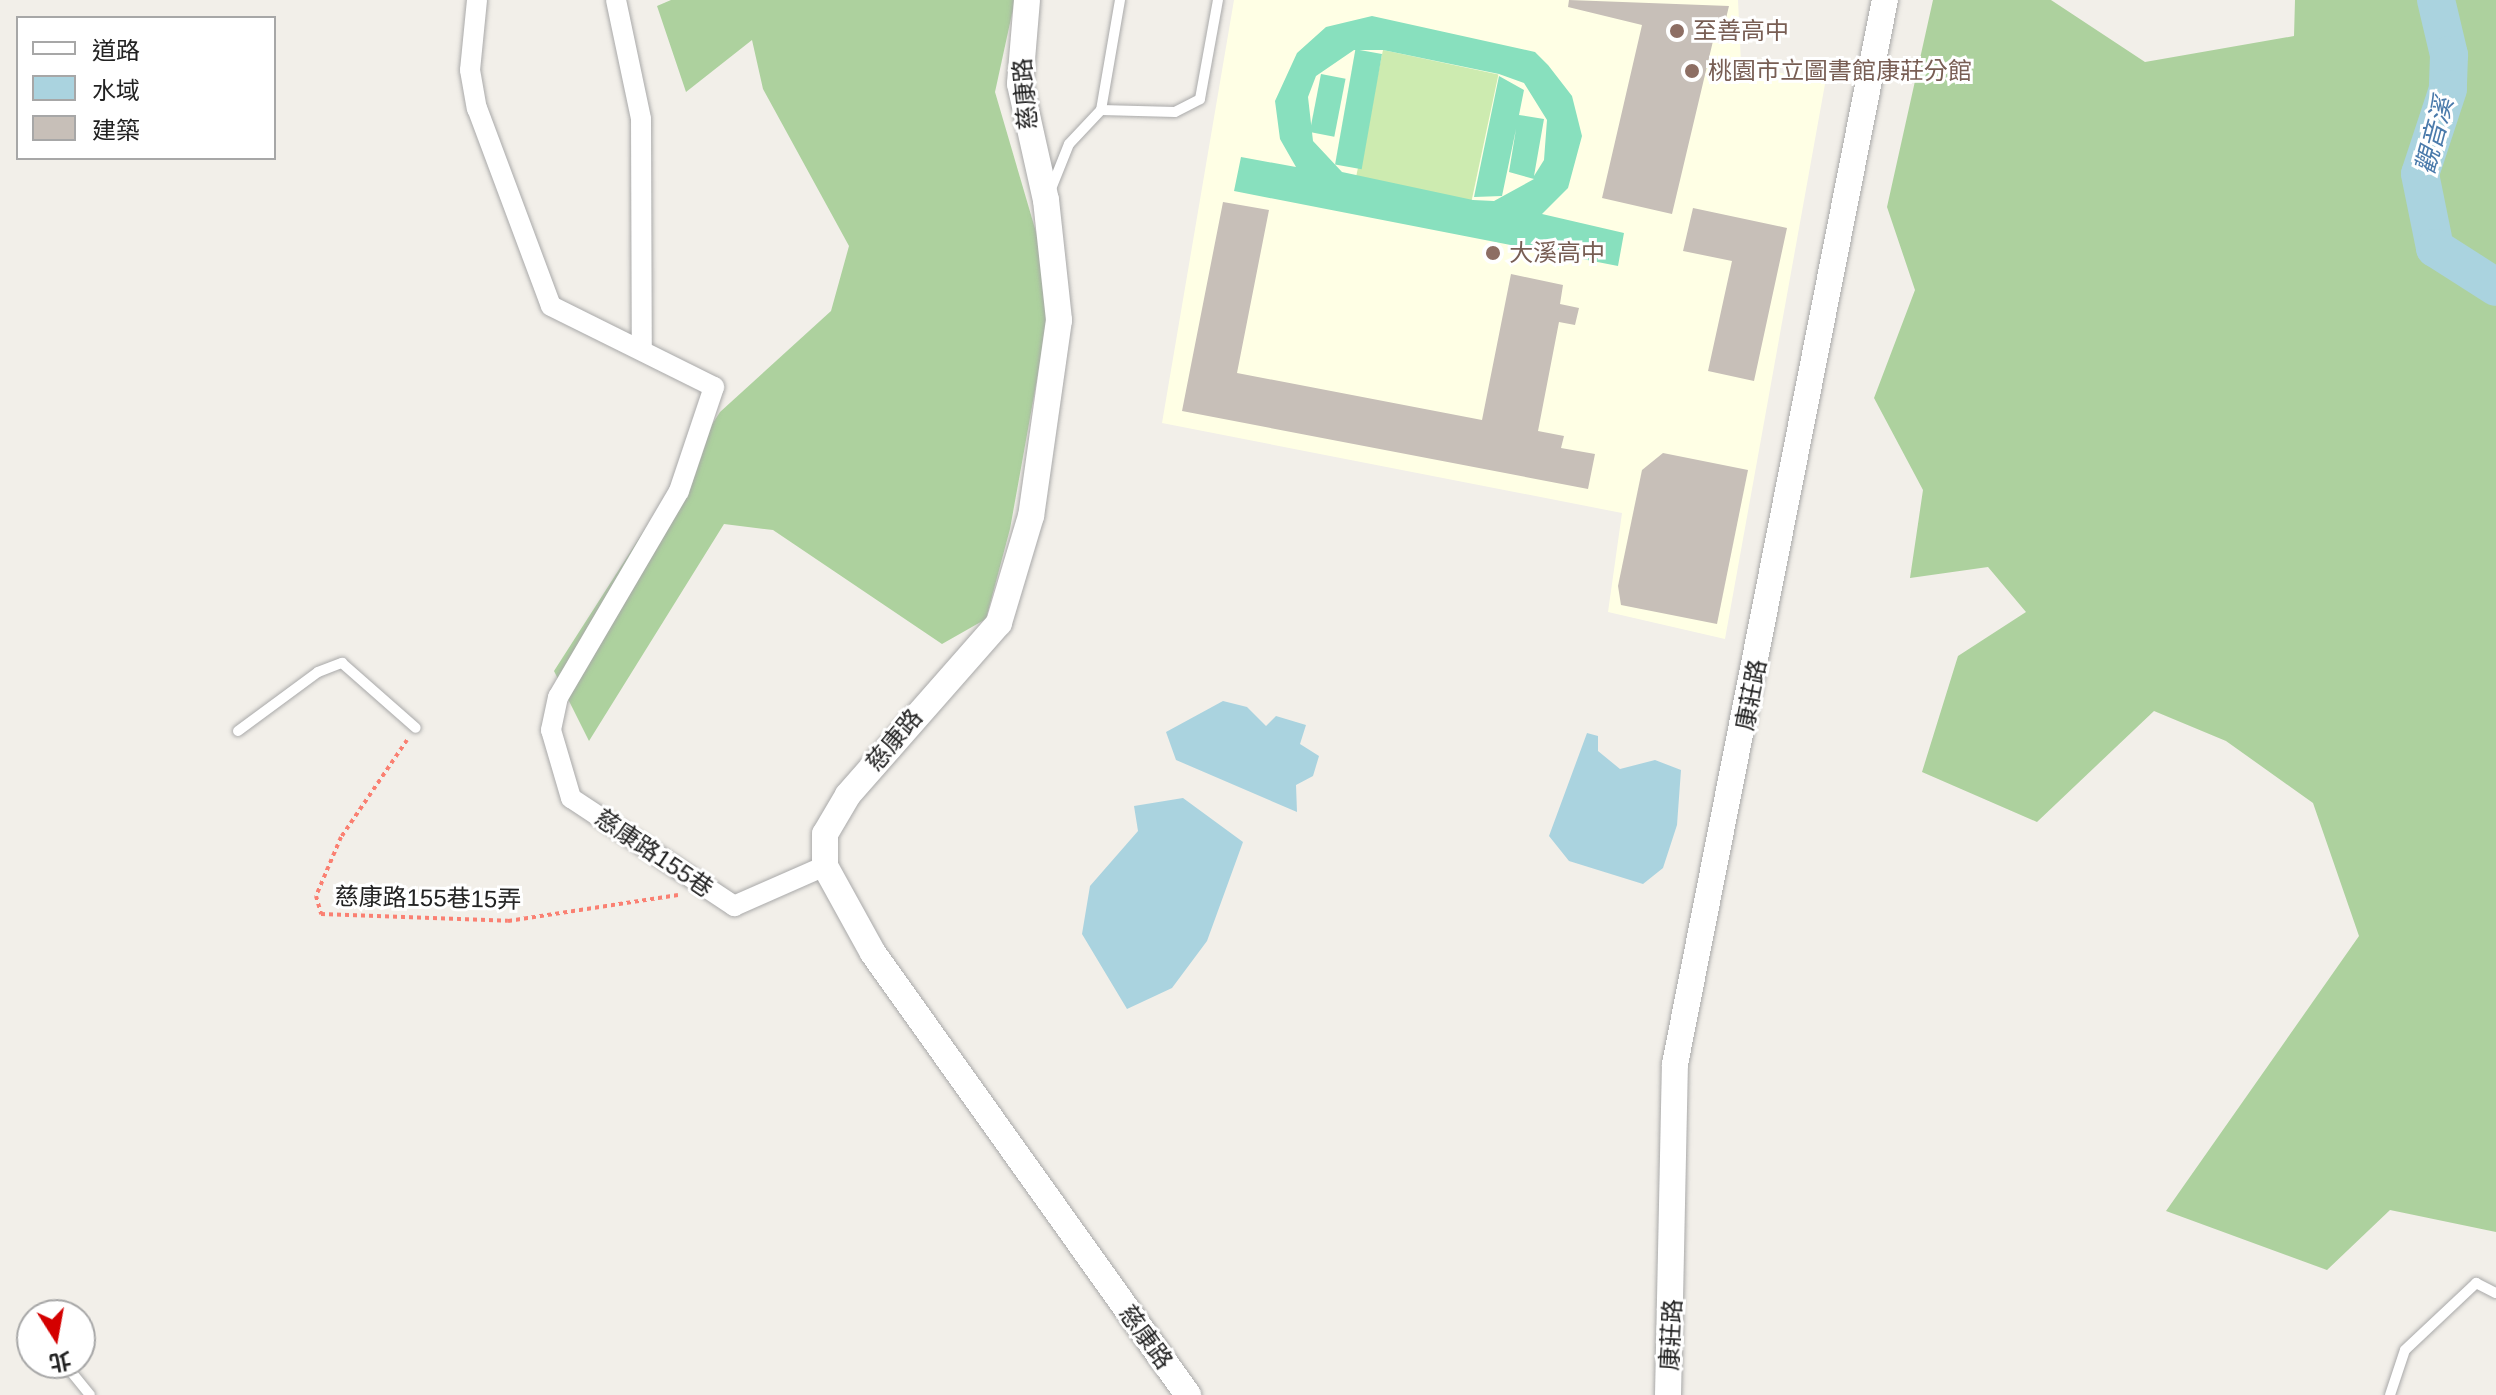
<!DOCTYPE html>
<meta charset="utf-8">
<style>
body{margin:0}
#map{position:relative;width:2496px;height:1395px;overflow:hidden;background:#f2efe9;font-family:Helvetica,"Noto Sans TC",sans-serif}
div>[style]{position:absolute}
[style*='--x']{left:calc(var(--x)*1px);top:calc(var(--y)*1px);width:calc(var(--w)*1px);rotate:calc(var(--a)*1deg)}
.education>*{inset:0;background:#ffffe5}
.grass>*{inset:0;background:#cdebb0;transform-origin:0 0}
.forest>*{inset:0;background:#add19e}
.pitch>*{inset:0;background:#88e0be;transform-origin:0 0}
.water>*{inset:0;background:#aad3df}
.river>*{height:38px;margin:-19px;padding:0 19px;transform-origin:19px;border-radius:19px;background:#aad3df}
.building>*{inset:0;background:#c7bfb8}
.path>*{height:4px;margin-top:-2px;transform-origin:0;background:repeating-linear-gradient(90deg,#fa8072 0 4px,transparent 0 8px)}
.roads{filter:drop-shadow(0 0 2px #a9a9a9) drop-shadow(0 0 2px #a9a9a9)}
.service>*{height:10px;margin:-5px;padding:0 5px;transform-origin:5px;border-radius:5px;background:#fff}
.minor>*{height:20px;margin:-10px;padding:0 10px;transform-origin:10px;border-radius:10px;background:#fff}
.tertiary>*{height:26px;margin:-13px;padding:0 13px;transform-origin:13px;border-radius:13px;background:#fff}
.dots>*{width:22px;height:22px;translate:-50% -50%;box-sizing:border-box;border:4px solid #fff;border-radius:50%}
span{translate:-50% -50%;white-space:nowrap;text-align:center;line-height:1.15;-webkit-text-stroke:6px #fff;paint-order:stroke}
.education-label{font-size:24px;color:#785e54}
.left{translate:0 -50%;text-align:left}
.street-label{font-size:24px;color:#222}
.water-label{font-size:26px;color:#4a7aab;font-style:italic}
.legend{position:absolute;left:16px;top:16px;width:260px;height:144px;box-sizing:border-box;background:#fff;border:2px solid #a7a7a7;margin:0;padding:10px 14px;list-style:none;font-size:24px;color:#222}
.legend li{display:flex;align-items:center;gap:16px;height:40px}
.legend b{width:40px;border:2px solid #a7a7a7}
.north{position:absolute;left:16px;top:1299px;width:80px;height:80px;box-sizing:border-box;background:#fff;border:2px solid #a7a7a7;border-radius:50%;rotate:169deg;font-size:22px;font-weight:700;line-height:32px;text-align:center;color:#222}
.north::after{content:'';display:block;margin:auto;width:28px;height:36px;background:#d40000;clip-path:polygon(50% 0,100% 100%,50% 72%,0 100%)}
</style>
<div id="map">
<div class="education">
<i style="clip-path:polygon(1234px 0,1738px 0,1741px 63px,1825px 84px,1725px 639px,1608px 612px,1622px 513px,1162px 423px)"></i>
</div>
<div class="grass">
<i style="left:1383px;top:50px;width:118px;height:130px;rotate:12deg"></i>
</div>
<div class="forest">
<i style="clip-path:polygon(671px 0,1015px 0,995px 92px,1053px 290px,1010px 529px,986px 619px,942px 644px,773px 530px,724px 524px,589px 741px,554px 671px,720px 412px,831px 311px,849px 246px,763px 89px,752px 40px,686px 92px,657px 6px)"></i>
<i style="clip-path:polygon(1933px 0,2051px 0,2145px 62px,2294px 36px,2295px 0,2496px 0,2496px 1232px,2390px 1210px,2327px 1270px,2166px 1211px,2359px 936px,2313px 803px,2226px 741px,2154px 711px,2037px 822px,1922px 772px,1958px 656px,2026px 612px,1988px 567px,1910px 578px,1923px 490px,1874px 398px,1915px 290px,1887px 207px)"></i>
</div>
<div class="pitch">
<i style="clip-path:polygon(evenodd,1372px 16px,1535px 52px,1548px 65px,1572px 96px,1582px 136px,1568px 188px,1542px 214px,1624px 233px,1618px 266px,1234px 191px,1241px 157px,1296px 167px,1280px 139px,1275px 101px,1297px 53px,1326px 27px,1372px 16px,1354px 50px,1383px 50px,1499px 74px,1524px 83px,1547px 120px,1544px 160px,1534px 176px,1544px 119px,1519px 115px,1524px 90px,1499px 76px,1474px 197px,1502px 196px,1516px 129px,1509px 172px,1534px 179px,1494px 201px,1473px 200px,1342px 172px,1313px 141px,1308px 97px,1316px 76px,1354px 50px)"></i>
<i style="left:1382px;top:54px;width:117px;height:27px;rotate:100deg"></i>
<i style="left:1321px;top:74px;width:25px;height:59px;rotate:11deg"></i>
</div>
<div class="water">
<i style="clip-path:polygon(1223px 701px,1247px 707px,1266px 726px,1276px 716px,1306px 725px,1300px 744px,1319px 756px,1313px 776px,1296px 785px,1297px 812px,1176px 760px,1166px 732px)"></i>
<i style="clip-path:polygon(1587px 733px,1598px 736px,1598px 751px,1620px 769px,1655px 760px,1681px 770px,1677px 825px,1663px 868px,1643px 884px,1569px 861px,1549px 836px)"></i>
<i style="clip-path:polygon(1183px 798px,1243px 842px,1207px 941px,1172px 988px,1127px 1009px,1082px 934px,1090px 886px,1138px 831px,1134px 806px)"></i>
</div>
<div class="river">
<i style="--x:2436;--y:0;--w:57;--a:76.7"></i>
<i style="--x:2449;--y:55;--w:34;--a:92"></i>
<i style="--x:2448;--y:89;--w:89;--a:108.2"></i>
<i style="--x:2420;--y:174;--w:76;--a:78.5"></i>
<i style="--x:2435;--y:248;--w:72;--a:32.6"></i>
</div>
<div class="building">
<i style="clip-path:polygon(1569px 0,1729px 6px,1720px 43px,1713px 41px,1672px 214px,1602px 198px,1642px 25px,1568px 7px)"></i>
<i style="clip-path:polygon(1223px 202px,1269px 210px,1237px 373px,1482px 420px,1511px 274px,1563px 285px,1560px 304px,1579px 308px,1575px 325px,1559px 322px,1538px 431px,1564px 436px,1561px 448px,1595px 454px,1588px 489px,1182px 411px)"></i>
<i style="clip-path:polygon(1693px 208px,1787px 228px,1754px 381px,1708px 371px,1732px 261px,1683px 251px)"></i>
<i style="clip-path:polygon(1663px 453px,1748px 470px,1717px 624px,1621px 605px,1618px 586px,1642px 470px)"></i>
</div>
<div class="path">
<i style="--x:407;--y:740;--w:117;--a:124.2"></i>
<i style="--x:341;--y:837;--w:64;--a:113"></i>
<i style="--x:316;--y:896;--w:19;--a:74"></i>
<i style="--x:321;--y:914;--w:187;--a:2.1"></i>
<i style="--x:508;--y:921;--w:172;--a:-8.7"></i>
</div>
<div class="roads">
<div class="service">
<i style="--x:1101;--y:110;--w:112;--a:-80.2"></i>
<i style="--x:1051;--y:189;--w:48;--a:-68.2"></i>
<i style="--x:1069;--y:144;--w:47;--a:-46.7"></i>
<i style="--x:1101;--y:110;--w:74;--a:1.5"></i>
<i style="--x:1175;--y:112;--w:28;--a:-27"></i>
<i style="--x:1200;--y:99;--w:101;--a:-79.7"></i>
<i style="--x:238;--y:731;--w:99;--a:-36.4"></i>
<i style="--x:318;--y:672;--w:26;--a:-21"></i>
<i style="--x:342;--y:663;--w:98;--a:41.3"></i>
<i style="--x:64;--y:1363;--w:41;--a:50.9"></i>
<i style="--x:2390;--y:1395;--w:47;--a:-71.6"></i>
<i style="--x:2405;--y:1350;--w:98;--a:-43.3"></i>
<i style="--x:2476;--y:1283;--w:22;--a:27"></i>
</div>
<div class="minor">
<i style="--x:477;--y:0;--w:70;--a:95.7"></i>
<i style="--x:470;--y:70;--w:39;--a:80"></i>
<i style="--x:477;--y:108;--w:211;--a:69.5"></i>
<i style="--x:551;--y:306;--w:182;--a:26.4"></i>
<i style="--x:714;--y:387;--w:110;--a:108.6"></i>
<i style="--x:679;--y:491;--w:239;--a:120.4"></i>
<i style="--x:558;--y:697;--w:34;--a:102"></i>
<i style="--x:551;--y:730;--w:71;--a:73.6"></i>
<i style="--x:571;--y:798;--w:196;--a:33.5"></i>
<i style="--x:734;--y:906;--w:99;--a:-23.7"></i>
<i style="--x:616;--y:0;--w:122;--a:78.1"></i>
<i style="--x:641;--y:119;--w:230;--a:89.8"></i>
</div>
<div class="tertiary">
<i style="--x:1027;--y:0;--w:84;--a:94.8"></i>
<i style="--x:1020;--y:84;--w:119;--a:77.4"></i>
<i style="--x:1046;--y:200;--w:121;--a:83.8"></i>
<i style="--x:1059;--y:320;--w:198;--a:98.1"></i>
<i style="--x:1031;--y:516;--w:112;--a:106.7"></i>
<i style="--x:999;--y:623;--w:229;--a:131.3"></i>
<i style="--x:848;--y:795;--w:45;--a:120.5"></i>
<i style="--x:825;--y:834;--w:32;--a:90"></i>
<i style="--x:825;--y:866;--w:99;--a:61.1"></i>
<i style="--x:873;--y:953;--w:543;--a:54.52"></i>
<i style="--x:1668;--y:1395;--w:331;--a:-88.8"></i>
<i style="--x:1675;--y:1064;--w:1085;--a:-78.84"></i>
</div>
</div>
<div class="dots">
<i style="left:1677px;top:31px;background:#8d6e63"></i>
<i style="left:1692px;top:71px;background:#8d6e63"></i>
<i style="left:1493px;top:253px;background:#8d6e63"></i>
</div>
<div class="education-label">
<span class="left" style="left:1693px;top:31px">至善高中</span>
<span class="left" style="left:1708px;top:71px">桃園市立圖書館康莊分館</span>
<span class="left" style="left:1509px;top:253px">大溪高中</span>
</div>
<div class="street-label">
<span style="left:1025px;top:94px;rotate:-95deg">慈康路</span>
<span style="left:1751px;top:695px;rotate:-79deg">康莊路</span>
<span style="left:894px;top:740px;rotate:-50deg">慈康路</span>
<span style="left:654px;top:853px;rotate:34deg">慈康路155巷</span>
<span style="left:428px;top:898px;rotate:1deg">慈康路155巷15弄</span>
<span style="left:1671px;top:1335px;rotate:-87deg">康莊路</span>
<span style="left:1146px;top:1337px;rotate:54deg">慈康路</span>
</div>
<div class="water-label">
<span style="left:2435px;top:136px;rotate:-75deg">觀音溪</span>
</div>
<ul class="legend">
<li><b style="height:10px;background:#fff"></b>道路</li>
<li><b style="height:22px;background:#aad3df"></b>水域</li>
<li><b style="height:22px;background:#c7bfb8"></b>建築</li>
</ul>
<div class="north">北</div>
</div>
